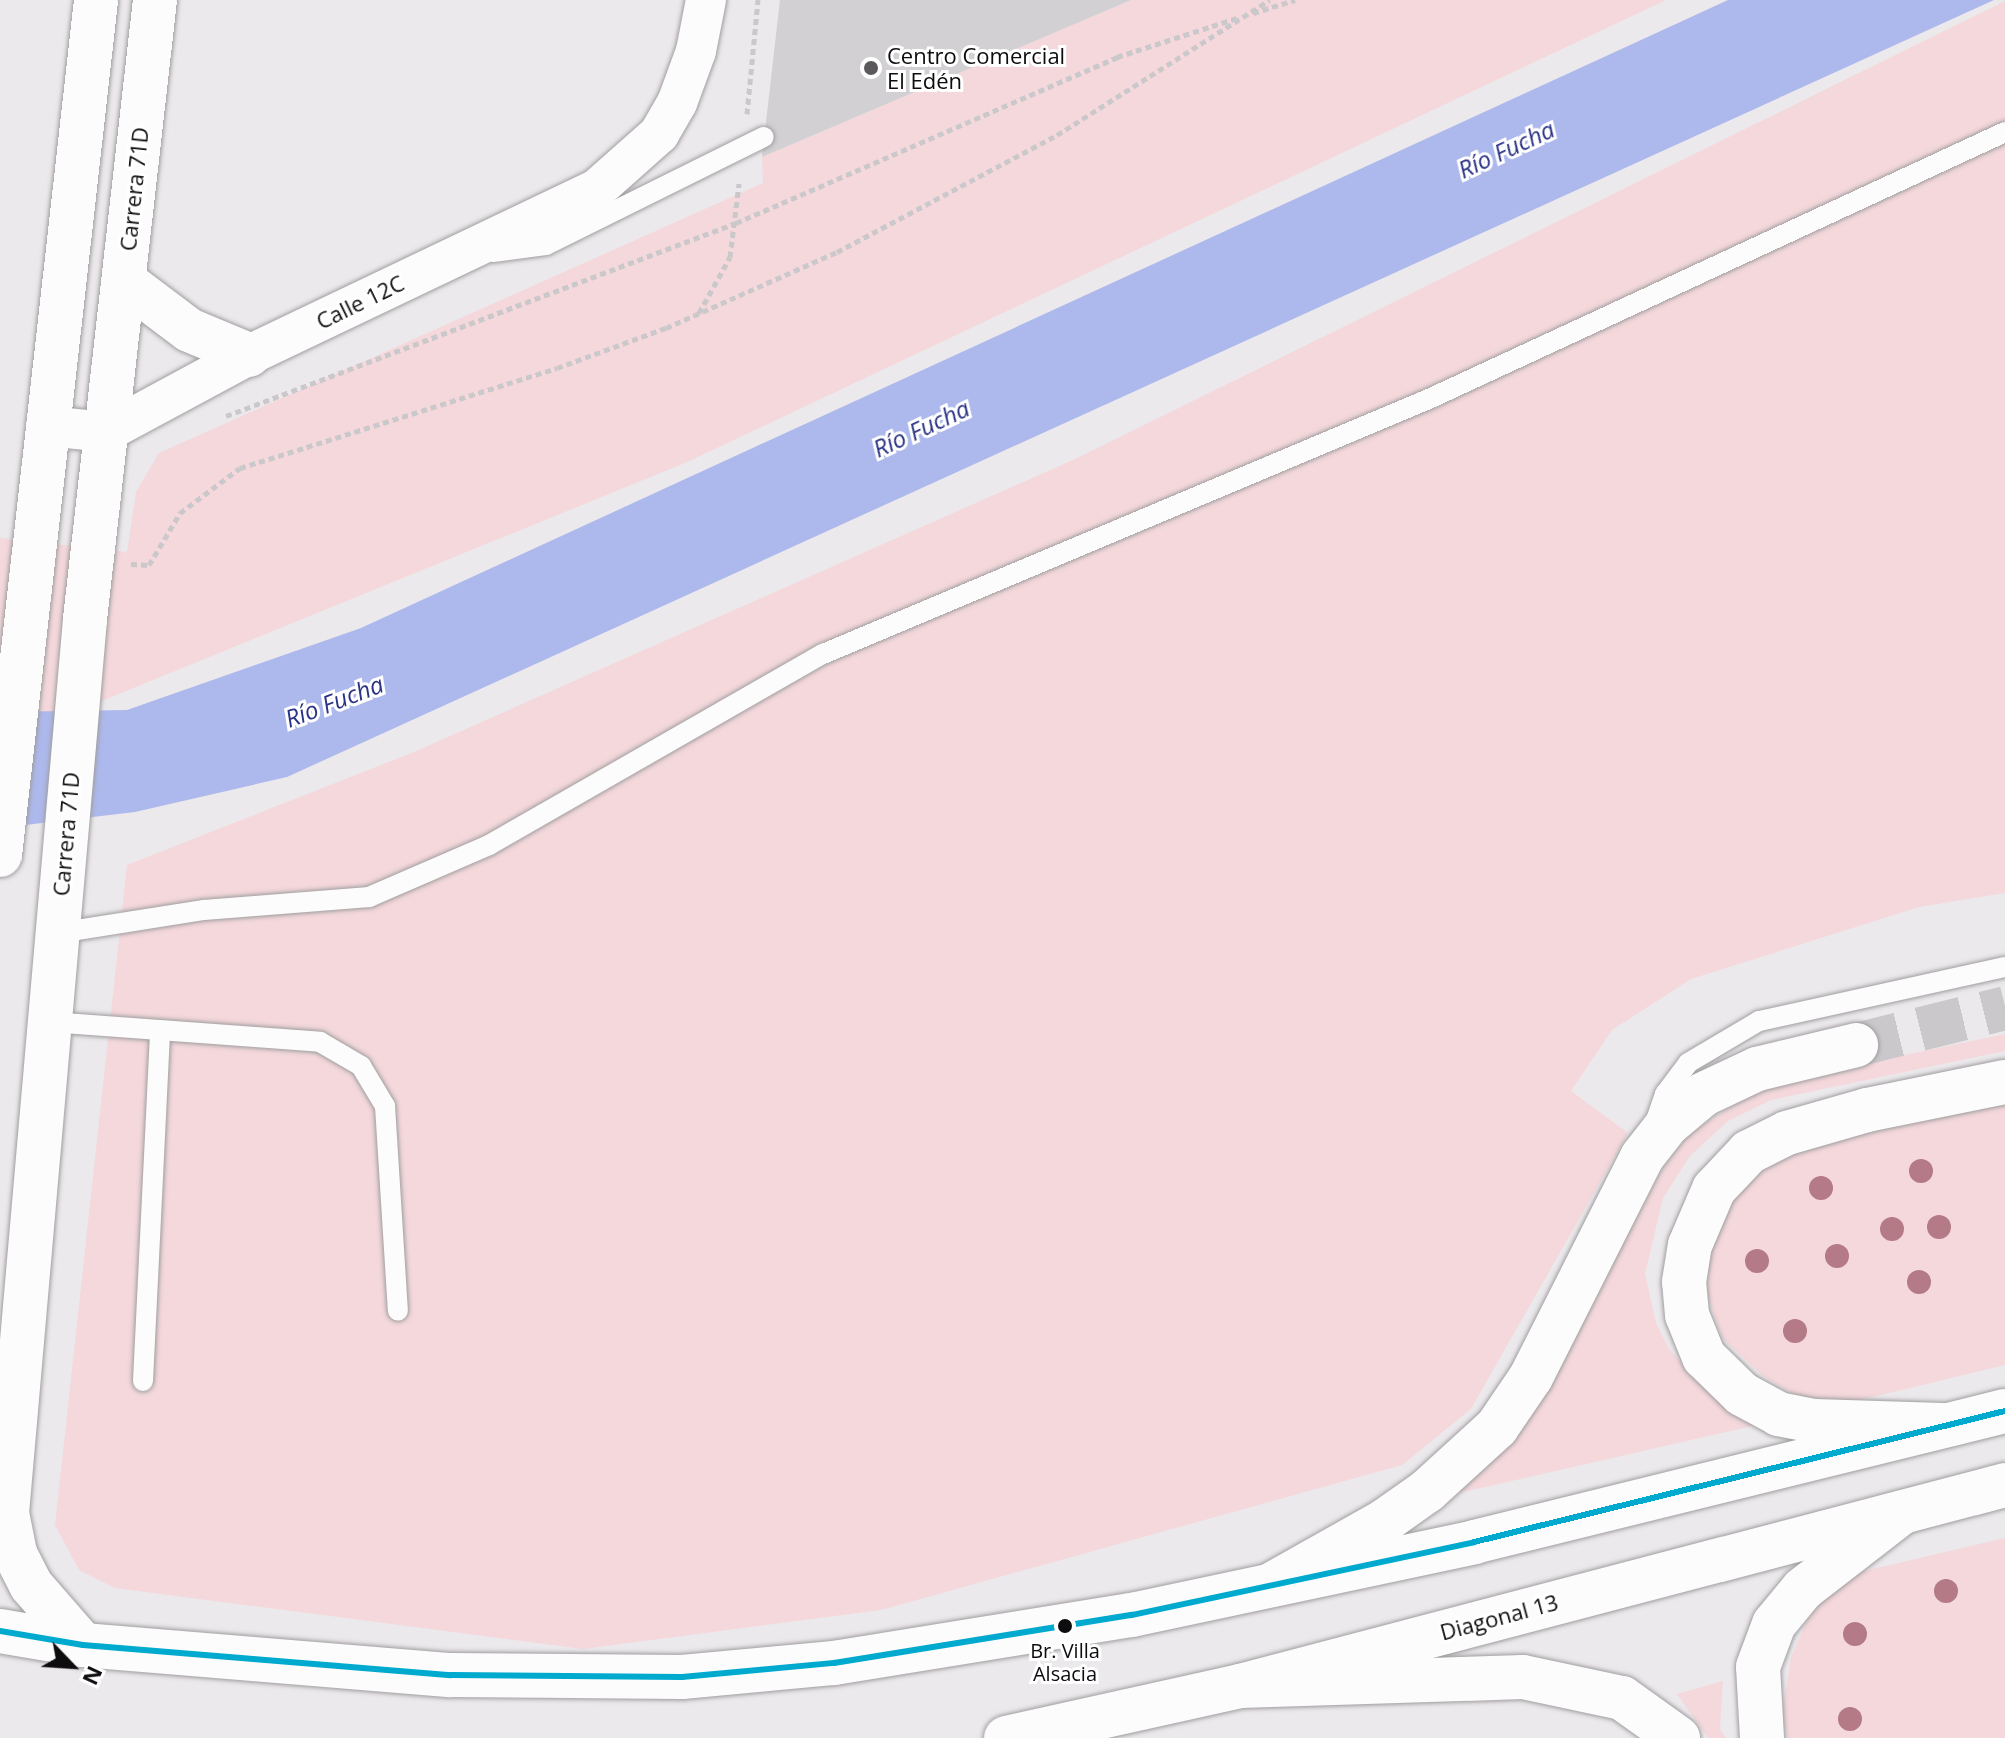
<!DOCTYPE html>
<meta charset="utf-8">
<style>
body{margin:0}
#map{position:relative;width:2005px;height:1738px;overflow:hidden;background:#ece9ec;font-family:"Open Sans",sans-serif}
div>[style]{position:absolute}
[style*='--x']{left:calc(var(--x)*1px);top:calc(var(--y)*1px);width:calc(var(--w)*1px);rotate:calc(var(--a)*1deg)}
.green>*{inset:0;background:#f4d8db}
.water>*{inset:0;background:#adb9ec}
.building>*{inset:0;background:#d2d0d3}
.highway-tunnel>*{height:44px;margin-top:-22px;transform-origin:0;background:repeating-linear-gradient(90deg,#cbc8cb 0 44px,transparent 0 66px)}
.path>*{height:5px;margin-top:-2.5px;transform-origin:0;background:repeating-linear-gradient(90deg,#cac8ca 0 6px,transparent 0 10px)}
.roads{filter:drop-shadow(0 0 2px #a09ea0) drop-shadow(0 0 2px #a09ea0)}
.lane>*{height:20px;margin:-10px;padding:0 10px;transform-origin:10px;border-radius:10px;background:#fcfcfc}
.street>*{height:40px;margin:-20px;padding:0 20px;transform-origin:20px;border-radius:20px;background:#fcfcfc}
.secondary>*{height:44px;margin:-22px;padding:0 22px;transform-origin:22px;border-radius:22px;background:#fcfcfc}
.primary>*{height:44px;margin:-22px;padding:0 22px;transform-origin:22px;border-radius:22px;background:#fcfcfc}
.highway>*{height:44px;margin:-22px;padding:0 22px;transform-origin:22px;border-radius:22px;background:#fcfcfc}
.bus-1>*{height:6px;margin:-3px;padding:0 3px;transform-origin:3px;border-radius:3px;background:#00a9ce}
.trees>*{width:24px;height:24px;margin:-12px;border-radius:50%;background:#b47a86}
.dots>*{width:22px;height:22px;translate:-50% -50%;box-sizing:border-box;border:4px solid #fff;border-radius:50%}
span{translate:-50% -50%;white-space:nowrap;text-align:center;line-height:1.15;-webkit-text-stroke:6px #fff;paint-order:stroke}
.bus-label{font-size:20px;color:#0d0c0e}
.poi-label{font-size:22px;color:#0d0c0e}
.left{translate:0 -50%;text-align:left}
.street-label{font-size:22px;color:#0d0c0e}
.water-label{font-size:24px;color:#2a3385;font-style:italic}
.north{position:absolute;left:32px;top:1626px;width:80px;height:80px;-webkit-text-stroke:6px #fff;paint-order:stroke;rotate:115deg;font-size:22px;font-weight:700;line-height:32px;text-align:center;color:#0d0c0e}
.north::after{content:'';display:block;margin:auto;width:28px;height:36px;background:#0d0c0e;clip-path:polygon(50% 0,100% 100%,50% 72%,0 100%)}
</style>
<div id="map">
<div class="green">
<i style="clip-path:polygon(1131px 0,1666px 0,685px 463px,23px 733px,0 731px,0 538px,127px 552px,136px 492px,159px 453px,763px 183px,762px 157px)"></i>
<i style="clip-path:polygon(2005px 1px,2005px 893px,1919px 907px,1691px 979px,1612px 1030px,1571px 1091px,1628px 1133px,1471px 1409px,1402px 1465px,881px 1610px,583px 1649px,115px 1588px,79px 1570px,55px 1525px,127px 865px,414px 752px,1075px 459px)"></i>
<i style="clip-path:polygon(2005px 1034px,2005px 1051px,1771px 1100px,1728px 1121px,1690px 1156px,1663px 1198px,1645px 1274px,1656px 1323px,1669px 1349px,1707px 1389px,1761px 1424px,1459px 1493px,1495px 1456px,1574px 1335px,1664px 1166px,1690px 1133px,1766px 1084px)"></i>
<i style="clip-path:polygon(2005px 1102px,2005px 1365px,1856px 1401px,1798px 1397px,1763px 1376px,1723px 1339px,1703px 1285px,1711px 1232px,1742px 1184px,1783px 1156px,1842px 1134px)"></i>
<i style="clip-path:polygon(2005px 1538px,2005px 1738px,1787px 1738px,1782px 1713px,1791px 1658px,1814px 1604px,1860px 1572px)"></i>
<i style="clip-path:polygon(1723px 1681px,1720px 1729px,1726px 1738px,1708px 1738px,1677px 1694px)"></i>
</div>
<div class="water">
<i style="clip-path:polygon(1728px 0,1994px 0,287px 777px,135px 812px,0 828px,0 712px,127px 710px,361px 628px)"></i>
</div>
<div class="building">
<i style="clip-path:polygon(780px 0,1131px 0,762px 157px)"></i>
</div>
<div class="highway-tunnel">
<i style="--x:1856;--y:1045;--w:154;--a:-13.9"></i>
</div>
<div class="path">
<i style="--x:1253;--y:13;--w:44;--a:-17.2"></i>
<i style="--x:747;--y:114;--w:115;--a:-84.5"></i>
<i style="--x:699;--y:313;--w:64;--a:-61"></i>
<i style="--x:730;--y:257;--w:74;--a:-83"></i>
<i style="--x:226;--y:416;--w:545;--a:-20.73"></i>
<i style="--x:736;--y:223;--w:416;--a:-23.5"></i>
<i style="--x:1117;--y:57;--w:129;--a:-18"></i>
<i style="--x:131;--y:564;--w:18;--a:3"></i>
<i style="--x:149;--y:565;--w:61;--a:-59.2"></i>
<i style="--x:180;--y:513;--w:75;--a:-36.9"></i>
<i style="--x:240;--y:468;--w:332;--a:-17.5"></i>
<i style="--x:557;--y:368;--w:116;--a:-20.2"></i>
<i style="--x:666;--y:328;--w:187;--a:-24"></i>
<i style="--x:837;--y:252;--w:249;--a:-28"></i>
<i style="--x:1057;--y:135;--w:252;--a:-32.4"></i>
</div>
<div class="roads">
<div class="lane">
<i style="--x:493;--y:252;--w:53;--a:-7.5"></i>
<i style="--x:546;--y:245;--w:243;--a:-26.4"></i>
<i style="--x:58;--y:933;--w:148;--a:-9"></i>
<i style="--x:204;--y:910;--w:166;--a:-4.5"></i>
<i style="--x:369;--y:897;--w:131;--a:-23.4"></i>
<i style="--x:489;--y:845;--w:385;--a:-29.8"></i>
<i style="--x:823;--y:654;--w:660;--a:-22.83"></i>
<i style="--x:1431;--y:398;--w:633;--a:-24.86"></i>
<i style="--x:50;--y:1022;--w:271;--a:4.2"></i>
<i style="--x:320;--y:1042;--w:48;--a:30.3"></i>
<i style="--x:361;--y:1066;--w:47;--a:59"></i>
<i style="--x:385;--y:1106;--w:205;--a:86.4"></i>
<i style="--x:1655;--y:1123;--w:31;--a:-71"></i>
<i style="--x:1665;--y:1094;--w:39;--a:-53"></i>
<i style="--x:1688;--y:1063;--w:82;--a:-30.6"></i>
<i style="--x:1759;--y:1021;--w:252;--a:-12.4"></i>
<i style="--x:143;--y:1381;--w:351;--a:-87.2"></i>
</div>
<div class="street">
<i style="--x:46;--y:426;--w:60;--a:5.7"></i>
<i style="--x:106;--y:432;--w:162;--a:-28.3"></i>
<i style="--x:249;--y:355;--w:386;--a:-25.5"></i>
<i style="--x:597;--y:189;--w:83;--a:-41.6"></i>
<i style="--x:659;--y:134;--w:36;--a:-60"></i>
<i style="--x:677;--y:103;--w:55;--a:-69.9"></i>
<i style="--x:696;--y:51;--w:52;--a:-78.9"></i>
</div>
<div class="secondary">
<i style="--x:124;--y:281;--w:81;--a:37"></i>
<i style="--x:189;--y:330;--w:65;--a:22.6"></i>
<i style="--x:0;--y:855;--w:860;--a:-83.59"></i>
<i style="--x:83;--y:1645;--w:79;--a:-130.9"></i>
<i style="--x:31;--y:1585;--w:36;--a:-117"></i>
<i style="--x:15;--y:1553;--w:41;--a:-101.3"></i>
<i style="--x:7;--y:1513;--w:897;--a:-85.01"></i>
<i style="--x:85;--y:619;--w:623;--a:-83.55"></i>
</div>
<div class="primary">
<i style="--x:0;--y:1631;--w:84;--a:9.6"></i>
<i style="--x:83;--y:1645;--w:369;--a:4.7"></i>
<i style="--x:451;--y:1675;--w:231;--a:0.5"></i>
<i style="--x:682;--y:1677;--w:153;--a:-5.3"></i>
<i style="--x:834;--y:1663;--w:302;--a:-9.2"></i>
<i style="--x:1132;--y:1615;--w:350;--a:-12"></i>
<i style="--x:1474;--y:1542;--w:547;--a:-13.86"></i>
<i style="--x:1006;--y:1738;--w:240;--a:-12.5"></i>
<i style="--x:1240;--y:1686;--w:791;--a:-14.72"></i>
</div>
<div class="highway">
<i style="--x:1942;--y:1425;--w:128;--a:-178.2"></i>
<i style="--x:1814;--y:1421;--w:36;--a:-169"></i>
<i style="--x:1779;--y:1414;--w:42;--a:-151.6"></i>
<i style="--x:1742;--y:1394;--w:53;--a:-135.8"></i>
<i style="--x:1704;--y:1357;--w:45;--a:-112"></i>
<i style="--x:1687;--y:1315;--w:33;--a:-95"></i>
<i style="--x:1684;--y:1282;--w:37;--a:-81"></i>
<i style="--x:1690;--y:1245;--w:61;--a:-66.8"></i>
<i style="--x:1714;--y:1189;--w:51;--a:-46.6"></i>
<i style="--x:1749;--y:1152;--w:42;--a:-26.6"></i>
<i style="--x:1787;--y:1133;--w:83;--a:-16"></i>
<i style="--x:1867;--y:1110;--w:141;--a:-11.5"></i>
<i style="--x:1271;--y:1585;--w:129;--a:-29.4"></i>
<i style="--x:1383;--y:1522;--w:54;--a:-35.2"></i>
<i style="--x:1427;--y:1491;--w:95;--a:-42.4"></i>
<i style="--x:1497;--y:1427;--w:60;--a:-55.8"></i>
<i style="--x:1531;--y:1377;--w:246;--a:-63.2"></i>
<i style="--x:1642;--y:1157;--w:41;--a:-52"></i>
<i style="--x:1667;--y:1125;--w:48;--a:-40"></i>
<i style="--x:1704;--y:1094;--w:59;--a:-25.3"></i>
<i style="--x:1757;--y:1069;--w:102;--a:-13.6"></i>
<i style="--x:1240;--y:1686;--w:283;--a:-1.8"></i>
<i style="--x:1523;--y:1677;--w:101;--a:12"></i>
<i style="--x:1622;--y:1698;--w:69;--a:35.5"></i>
<i style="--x:1762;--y:1738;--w:71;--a:-93.2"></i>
<i style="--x:1758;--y:1667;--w:46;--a:-69.6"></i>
<i style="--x:1774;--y:1624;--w:45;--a:-50.4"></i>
<i style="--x:1803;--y:1589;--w:124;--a:-37.8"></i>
</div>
</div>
<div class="bus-1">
<i style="--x:0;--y:1631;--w:84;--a:9.6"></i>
<i style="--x:83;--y:1645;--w:369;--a:4.7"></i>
<i style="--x:451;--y:1675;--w:231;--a:0.5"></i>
<i style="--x:682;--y:1677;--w:153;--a:-5.3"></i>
<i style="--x:834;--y:1663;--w:302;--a:-9.2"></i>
<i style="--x:1132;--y:1615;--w:350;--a:-12"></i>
<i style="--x:1474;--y:1542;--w:547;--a:-13.86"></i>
</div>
<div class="trees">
<i style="left:1921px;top:1171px"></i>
<i style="left:1821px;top:1188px"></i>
<i style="left:1939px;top:1227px"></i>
<i style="left:1892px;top:1229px"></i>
<i style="left:1837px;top:1256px"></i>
<i style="left:1757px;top:1261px"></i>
<i style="left:1919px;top:1282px"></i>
<i style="left:1795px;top:1331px"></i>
<i style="left:1946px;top:1591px"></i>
<i style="left:1855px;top:1634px"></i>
<i style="left:1850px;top:1719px"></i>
</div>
<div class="dots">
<i style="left:871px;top:68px;background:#5b595c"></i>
<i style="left:1065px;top:1626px;background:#0d0c0e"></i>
</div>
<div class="bus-label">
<span style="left:1065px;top:1662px">Br. Villa<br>Alsacia</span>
</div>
<div class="poi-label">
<span class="left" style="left:887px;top:68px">Centro Comercial<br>El Edén</span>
</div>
<div class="street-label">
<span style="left:134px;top:189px;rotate:-84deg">Carrera 71D</span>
<span style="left:360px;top:302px;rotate:-26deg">Calle 12C</span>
<span style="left:66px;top:834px;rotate:-85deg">Carrera 71D</span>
<span style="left:1499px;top:1617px;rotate:-15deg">Diagonal 13</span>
</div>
<div class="water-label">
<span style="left:1506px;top:149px;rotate:-25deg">Río Fucha</span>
<span style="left:921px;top:428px;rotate:-25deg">Río Fucha</span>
<span style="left:334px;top:701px;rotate:-21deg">Río Fucha</span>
</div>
<div class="north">N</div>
</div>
